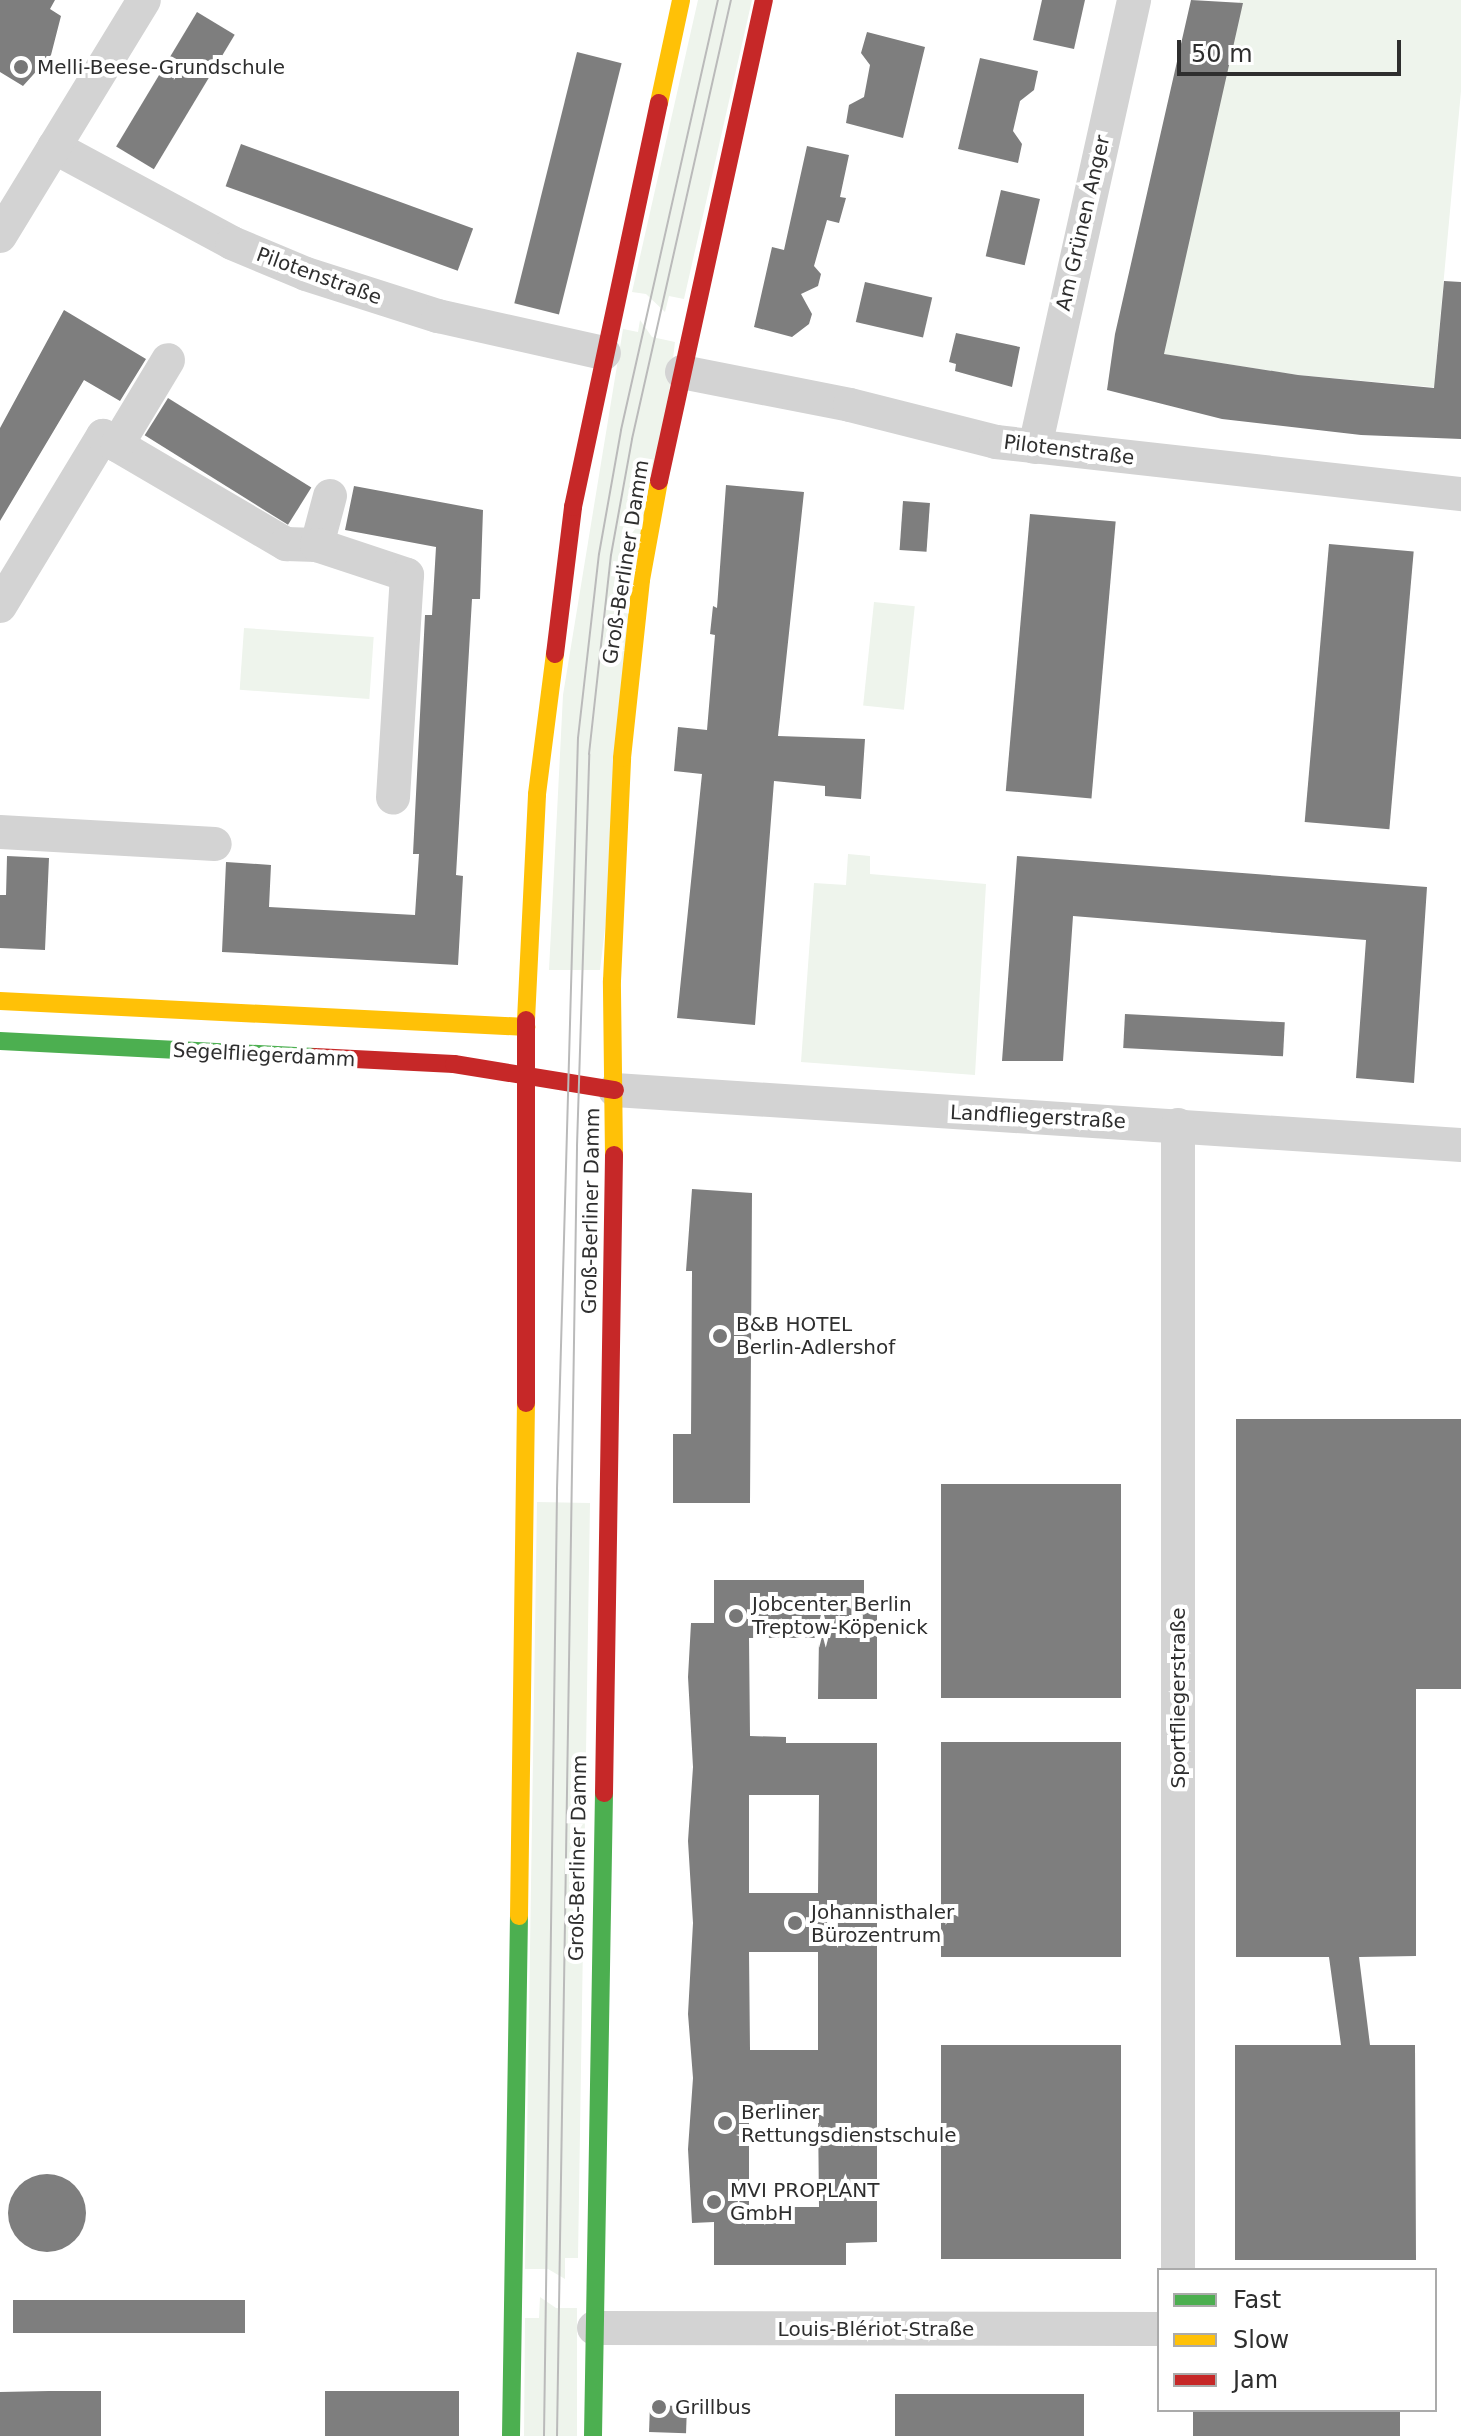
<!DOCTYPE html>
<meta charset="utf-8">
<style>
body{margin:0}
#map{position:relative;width:1461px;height:2436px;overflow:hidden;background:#fff;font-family:"DejaVu Sans",sans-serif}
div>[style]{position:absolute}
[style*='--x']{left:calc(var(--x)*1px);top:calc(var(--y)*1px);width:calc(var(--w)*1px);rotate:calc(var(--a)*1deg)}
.green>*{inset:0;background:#eef4ec;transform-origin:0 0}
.building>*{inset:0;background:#7e7e7e;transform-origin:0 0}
.round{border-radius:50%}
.street>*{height:34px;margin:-17px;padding:0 17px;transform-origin:17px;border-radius:17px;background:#d3d3d3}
.fast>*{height:18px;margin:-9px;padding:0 9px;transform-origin:9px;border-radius:9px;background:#4caf50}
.slow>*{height:18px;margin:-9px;padding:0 9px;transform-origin:9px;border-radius:9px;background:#ffc107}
.jam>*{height:18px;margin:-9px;padding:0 9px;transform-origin:9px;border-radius:9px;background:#c62828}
.tram>*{height:2px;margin:-1px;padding:0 1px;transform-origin:1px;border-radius:1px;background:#bababa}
.dots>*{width:22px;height:22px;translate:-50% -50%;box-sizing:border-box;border:4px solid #fff;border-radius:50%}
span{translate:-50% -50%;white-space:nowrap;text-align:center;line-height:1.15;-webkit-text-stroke:8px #fff;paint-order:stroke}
.poi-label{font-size:20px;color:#2e2e2e}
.left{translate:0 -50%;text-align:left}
.street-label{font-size:20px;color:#2e2e2e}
.legend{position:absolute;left:1157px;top:2268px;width:280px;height:144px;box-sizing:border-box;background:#fff;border:2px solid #ababab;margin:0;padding:10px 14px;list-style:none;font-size:24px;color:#2e2e2e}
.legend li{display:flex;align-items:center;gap:16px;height:40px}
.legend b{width:40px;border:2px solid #ababab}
.scale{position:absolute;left:1177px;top:40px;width:224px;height:36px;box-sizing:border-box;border:4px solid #2e2e2e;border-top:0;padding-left:10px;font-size:24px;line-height:28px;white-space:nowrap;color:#2e2e2e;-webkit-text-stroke:6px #fff;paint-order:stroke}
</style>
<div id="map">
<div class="green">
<i style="clip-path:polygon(698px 0,752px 0,684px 299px,669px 296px,665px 312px,646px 294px,632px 292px)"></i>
<i style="clip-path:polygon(1240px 0,1461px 0,1461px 91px,1436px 364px,1443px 388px,1298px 375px,1156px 353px)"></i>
<i style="clip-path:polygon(640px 320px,652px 337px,675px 342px,600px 970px,549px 970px,563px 695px,623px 329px,638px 332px)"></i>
<i style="left:874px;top:602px;width:41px;height:104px;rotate:6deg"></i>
<i style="left:244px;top:628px;width:130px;height:62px;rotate:4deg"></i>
<i style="clip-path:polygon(848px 854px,870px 856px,870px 874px,986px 884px,975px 1075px,801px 1062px,814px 883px,846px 885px)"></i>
<i style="clip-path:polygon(537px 1502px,590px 1503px,578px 2258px,565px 2258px,565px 2279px,548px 2269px,525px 2269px)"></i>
<i style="clip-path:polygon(540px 2297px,556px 2308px,577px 2308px,577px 2436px,524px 2436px,525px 2318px,539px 2318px)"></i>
</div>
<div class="building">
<i style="clip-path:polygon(0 0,55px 0,50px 9px,61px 16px,51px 55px,23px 86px,0 72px)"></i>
<i style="clip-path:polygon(1042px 0,1085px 0,1074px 49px,1033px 40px)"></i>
<i style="clip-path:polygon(1191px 0,1243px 3px,1164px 354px,1298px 375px,1434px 388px,1444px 281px,1461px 282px,1461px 439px,1361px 435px,1222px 419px,1107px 390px,1115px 334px)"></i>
<i style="left:197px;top:12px;width:44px;height:157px;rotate:31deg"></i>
<i style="clip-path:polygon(867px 32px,925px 47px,903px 138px,846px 123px,849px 105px,864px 97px,870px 65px,861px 53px)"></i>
<i style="left:577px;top:52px;width:46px;height:259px;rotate:14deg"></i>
<i style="clip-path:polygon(980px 58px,1038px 71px,1034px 90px,1020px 101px,1013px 131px,1022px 144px,1018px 163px,958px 149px)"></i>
<i style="left:241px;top:144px;width:247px;height:45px;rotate:20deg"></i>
<i style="clip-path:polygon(807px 146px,849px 155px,840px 197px,846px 198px,839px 223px,827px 220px,814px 266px,821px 274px,818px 286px,801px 294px,812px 314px,809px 324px,792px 337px,754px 327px,772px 247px,784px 250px)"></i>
<i style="left:1001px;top:190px;width:40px;height:68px;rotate:13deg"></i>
<i style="left:865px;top:282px;width:69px;height:41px;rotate:13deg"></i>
<i style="clip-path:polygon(64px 310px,146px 359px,120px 401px,84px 380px,0 521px,0 428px)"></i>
<i style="clip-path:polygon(956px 333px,1020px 347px,1012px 387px,955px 371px,956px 364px,949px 362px)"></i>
<i style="left:168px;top:398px;width:169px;height:44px;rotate:32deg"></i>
<i style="clip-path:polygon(726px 485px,804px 492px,778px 736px,865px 739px,861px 799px,825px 796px,825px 786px,774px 781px,755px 1025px,677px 1018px,702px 774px,674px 771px,678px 727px,707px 730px,715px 635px,710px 634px,713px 606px,717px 608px)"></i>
<i style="clip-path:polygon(354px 486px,483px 510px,480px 599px,472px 599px,456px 875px,463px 876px,458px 965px,222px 952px,226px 862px,271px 865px,269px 907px,415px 915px,419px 854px,413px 854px,425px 615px,432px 615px,436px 547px,345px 530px)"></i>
<i style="left:903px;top:501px;width:27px;height:49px;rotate:4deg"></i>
<i style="left:1030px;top:514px;width:86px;height:278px;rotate:5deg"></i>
<i style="left:1329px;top:544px;width:85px;height:279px;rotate:5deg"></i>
<i style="clip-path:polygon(7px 856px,49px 858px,45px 950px,0 948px,0 895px,6px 895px)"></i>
<i style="clip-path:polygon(1017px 856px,1427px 887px,1414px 1083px,1356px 1078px,1366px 940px,1073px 916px,1063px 1061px,1002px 1061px)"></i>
<i style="left:1125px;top:1014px;width:160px;height:34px;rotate:3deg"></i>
<i style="clip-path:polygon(692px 1189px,752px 1193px,750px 1503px,673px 1503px,673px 1434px,691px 1434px,692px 1271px,686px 1271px)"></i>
<i style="clip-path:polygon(1236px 1419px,1461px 1419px,1461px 1689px,1416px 1689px,1416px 1956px,1359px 1957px,1370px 2045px,1415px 2045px,1416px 2260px,1235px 2260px,1235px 2045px,1341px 2045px,1329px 1957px,1236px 1957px)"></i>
<i style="left:941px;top:1484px;width:180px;height:214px"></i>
<i style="clip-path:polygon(evenodd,714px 1580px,864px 1580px,864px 1612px,877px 1612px,877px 1699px,818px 1699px,819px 1638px,749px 1638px,750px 1736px,786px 1737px,786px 1743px,877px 1743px,877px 2242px,846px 2243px,846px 2265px,714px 2265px,714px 2222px,692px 2223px,688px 2149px,693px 2078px,688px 2014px,693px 1923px,688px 1841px,693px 1767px,688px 1677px,691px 1623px,714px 1623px,714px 1580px,749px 1795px,819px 1795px,818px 1893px,749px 1893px,749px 1795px,714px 1580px,749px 1952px,818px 1952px,818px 2050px,750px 2050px,749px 1952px,714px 1580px,749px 2109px,818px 2109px,819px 2207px,749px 2207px,749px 2109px)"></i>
<i style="left:1121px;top:1742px;width:215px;height:180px;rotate:90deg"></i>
<i style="left:941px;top:2045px;width:180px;height:214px"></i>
<i class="round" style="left:8px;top:2174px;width:78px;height:78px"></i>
<i style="left:245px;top:2300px;width:33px;height:232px;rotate:90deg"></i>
<i style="clip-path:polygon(49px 2391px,101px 2391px,101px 2436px,0 2436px,0 2392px)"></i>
<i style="left:325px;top:2391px;width:134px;height:45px"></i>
<i style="left:1084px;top:2394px;width:42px;height:189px;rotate:90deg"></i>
<i style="left:650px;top:2405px;width:37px;height:27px;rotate:2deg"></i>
<i style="clip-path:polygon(1229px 2410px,1400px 2410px,1400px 2436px,1193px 2436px,1193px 2411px)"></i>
</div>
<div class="street">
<i style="--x:54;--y:147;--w:202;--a:28.3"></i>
<i style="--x:232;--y:243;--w:80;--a:22.7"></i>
<i style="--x:306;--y:274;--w:139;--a:17.7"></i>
<i style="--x:438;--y:316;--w:170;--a:12.6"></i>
<i style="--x:0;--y:236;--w:276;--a:-58.6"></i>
<i style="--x:682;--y:372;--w:171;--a:11.1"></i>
<i style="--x:850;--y:405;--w:151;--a:14.2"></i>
<i style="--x:996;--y:442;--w:468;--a:6.4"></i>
<i style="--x:117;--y:445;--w:196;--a:30.4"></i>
<i style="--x:286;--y:544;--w:31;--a:2"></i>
<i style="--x:1035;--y:447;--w:458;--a:-77.5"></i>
<i style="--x:330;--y:496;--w:51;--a:104.9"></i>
<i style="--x:317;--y:545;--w:95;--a:18.4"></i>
<i style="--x:407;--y:575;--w:223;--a:93.6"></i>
<i style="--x:0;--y:606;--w:199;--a:-58.8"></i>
<i style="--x:103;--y:436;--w:17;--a:33"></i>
<i style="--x:117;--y:445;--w:99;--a:-59"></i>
<i style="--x:0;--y:832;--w:215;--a:3.2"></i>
<i style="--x:615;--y:1090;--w:848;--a:3.72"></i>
<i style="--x:1178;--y:1125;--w:1145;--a:90"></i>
<i style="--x:594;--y:2328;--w:565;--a:0.1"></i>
</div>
<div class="fast">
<i style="--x:0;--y:1041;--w:315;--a:2.9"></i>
<i style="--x:511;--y:2436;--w:520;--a:-89.12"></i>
<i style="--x:593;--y:2436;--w:643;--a:-89.02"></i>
</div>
<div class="slow">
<i style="--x:659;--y:103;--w:105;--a:-77.9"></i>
<i style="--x:0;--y:1001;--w:527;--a:2.83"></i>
<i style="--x:526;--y:1020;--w:226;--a:-87.2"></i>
<i style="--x:537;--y:794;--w:141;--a:-82.7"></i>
<i style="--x:614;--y:1155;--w:174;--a:-90.7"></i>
<i style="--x:612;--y:981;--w:223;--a:-87.4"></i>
<i style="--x:622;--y:758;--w:179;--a:-83.9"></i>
<i style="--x:641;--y:580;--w:101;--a:-79.7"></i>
<i style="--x:519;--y:1916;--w:513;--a:-89.22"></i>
</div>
<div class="jam">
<i style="--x:659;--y:481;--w:492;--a:-77.7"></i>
<i style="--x:555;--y:654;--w:148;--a:-83"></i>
<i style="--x:573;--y:507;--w:413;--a:-78"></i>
<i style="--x:315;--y:1057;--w:139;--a:2.9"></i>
<i style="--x:454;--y:1064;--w:163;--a:9.2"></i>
<i style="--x:526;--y:1403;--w:383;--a:-90"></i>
<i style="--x:604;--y:1793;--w:638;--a:-89.1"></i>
</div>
<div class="tram">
<i style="--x:544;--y:2436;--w:947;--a:-89.21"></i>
<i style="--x:557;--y:1489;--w:751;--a:-88.4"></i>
<i style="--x:578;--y:738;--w:185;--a:-83.5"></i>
<i style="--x:599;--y:554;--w:126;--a:-79.9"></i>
<i style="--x:621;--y:430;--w:441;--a:-77.3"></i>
<i style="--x:557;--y:2436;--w:1290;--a:-89.11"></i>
<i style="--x:577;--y:1146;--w:392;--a:-88.2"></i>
<i style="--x:589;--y:754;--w:200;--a:-83.7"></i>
<i style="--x:611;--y:555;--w:118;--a:-79.7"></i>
<i style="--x:632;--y:439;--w:450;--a:-77.3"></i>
</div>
<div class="dots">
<i style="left:21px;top:67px;background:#777"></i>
<i style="left:720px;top:1336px;background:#777"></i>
<i style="left:736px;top:1616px;background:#777"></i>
<i style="left:795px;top:1923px;background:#777"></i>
<i style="left:725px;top:2123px;background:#777"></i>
<i style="left:714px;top:2202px;background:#777"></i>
<i style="left:659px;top:2407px;background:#777"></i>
</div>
<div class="poi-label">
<span class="left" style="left:37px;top:67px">Melli-Beese-Grundschule</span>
<span class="left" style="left:736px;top:1336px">B&amp;B HOTEL<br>Berlin-Adlershof</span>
<span class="left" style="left:752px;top:1616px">Jobcenter Berlin<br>Treptow-Köpenick</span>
<span class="left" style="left:811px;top:1924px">Johannisthaler<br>Bürozentrum</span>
<span class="left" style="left:741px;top:2124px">Berliner<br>Rettungsdienstschule</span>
<span class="left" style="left:730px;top:2202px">MVI PROPLANT<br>GmbH</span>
<span class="left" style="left:675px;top:2407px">Grillbus</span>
</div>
<div class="street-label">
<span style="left:1083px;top:223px;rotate:-77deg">Am Grünen Anger</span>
<span style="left:319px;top:276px;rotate:20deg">Pilotenstraße</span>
<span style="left:1069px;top:450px;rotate:7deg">Pilotenstraße</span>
<span style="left:626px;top:562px;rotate:-81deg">Groß-Berliner Damm</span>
<span style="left:264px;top:1055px;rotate:3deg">Segelfliegerdamm</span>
<span style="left:1038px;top:1117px;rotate:3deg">Landfliegerstraße</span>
<span style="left:591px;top:1211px;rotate:-89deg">Groß-Berliner Damm</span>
<span style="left:1178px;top:1698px;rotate:-90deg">Sportfliegerstraße</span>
<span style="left:578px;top:1858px;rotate:-89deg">Groß-Berliner Damm</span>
<span style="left:876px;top:2329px">Louis-Blériot-Straße</span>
</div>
<ul class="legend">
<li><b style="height:10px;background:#4caf50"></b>Fast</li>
<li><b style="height:10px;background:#ffc107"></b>Slow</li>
<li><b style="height:10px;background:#c62828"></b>Jam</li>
</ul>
<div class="scale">50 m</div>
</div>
